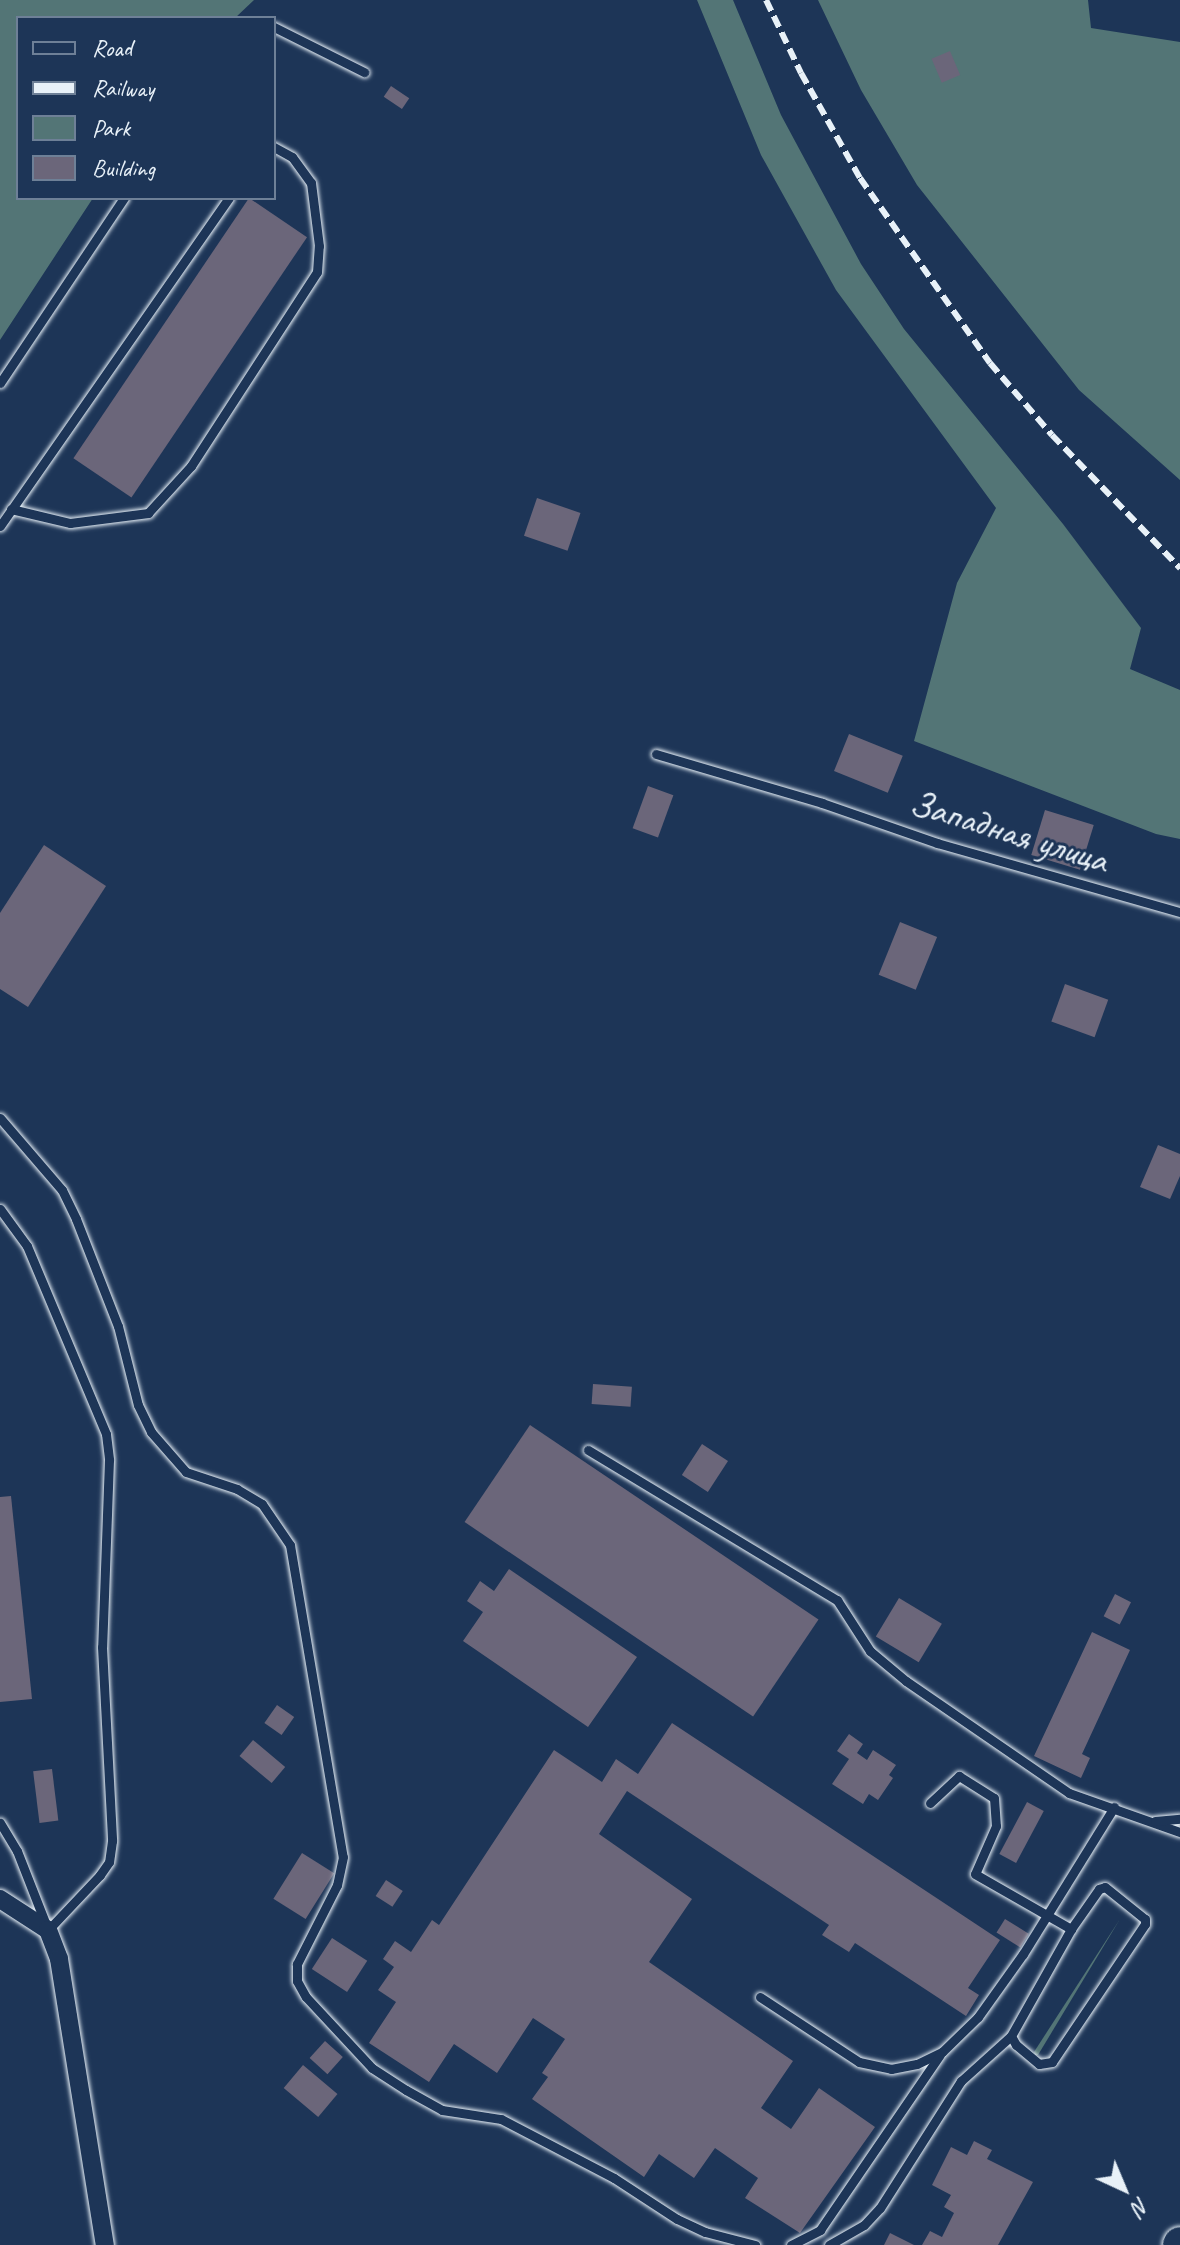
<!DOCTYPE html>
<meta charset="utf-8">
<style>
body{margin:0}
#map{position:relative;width:1180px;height:2245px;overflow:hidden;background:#1d3557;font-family:Caveat,sans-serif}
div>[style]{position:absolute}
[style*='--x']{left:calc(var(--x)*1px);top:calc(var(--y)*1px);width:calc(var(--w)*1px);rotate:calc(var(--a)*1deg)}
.green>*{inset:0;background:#537576}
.building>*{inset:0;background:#6b667a;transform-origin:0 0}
.roads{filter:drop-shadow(0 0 2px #e8f1f8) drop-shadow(0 0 2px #e8f1f8)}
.service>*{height:9px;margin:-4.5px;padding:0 4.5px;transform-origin:4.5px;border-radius:4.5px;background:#1d3557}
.minor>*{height:18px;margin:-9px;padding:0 9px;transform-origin:9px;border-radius:9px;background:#1d3557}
.trunk>*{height:32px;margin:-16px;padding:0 16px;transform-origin:16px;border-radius:16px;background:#1d3557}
.rail>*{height:6px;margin-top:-3px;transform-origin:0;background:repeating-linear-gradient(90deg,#e8f1f8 0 12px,transparent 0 18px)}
span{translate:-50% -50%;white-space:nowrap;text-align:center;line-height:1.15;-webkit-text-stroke:6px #1d3557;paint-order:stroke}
.street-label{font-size:38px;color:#e8f1f8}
.legend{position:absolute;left:16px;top:16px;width:260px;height:184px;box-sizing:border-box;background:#1d3557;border:2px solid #6e8097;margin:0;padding:10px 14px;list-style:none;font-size:24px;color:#e8f1f8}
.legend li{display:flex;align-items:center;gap:16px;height:40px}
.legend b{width:40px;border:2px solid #6e8097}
.north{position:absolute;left:1084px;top:2149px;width:80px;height:80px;-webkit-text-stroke:6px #1d3557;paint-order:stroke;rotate:136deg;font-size:22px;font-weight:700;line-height:32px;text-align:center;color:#e8f1f8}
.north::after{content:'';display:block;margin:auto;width:28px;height:36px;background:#e8f1f8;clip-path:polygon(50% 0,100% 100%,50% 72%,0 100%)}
</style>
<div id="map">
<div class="green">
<i style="clip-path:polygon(0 0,254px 0,235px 18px,18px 18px,18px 198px,93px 198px,0 340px)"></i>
<i style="clip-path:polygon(697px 0,733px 0,781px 115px,861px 264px,904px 329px,1063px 524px,1141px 628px,1130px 669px,1180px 690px,1180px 839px,1156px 834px,914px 741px,957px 583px,996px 508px,836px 290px,761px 155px)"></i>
<i style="clip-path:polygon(818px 0,1088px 0,1091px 28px,1180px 42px,1180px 480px,1079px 390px,917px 185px,861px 90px)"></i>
<i style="clip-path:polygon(1120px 1919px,1038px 2055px,1035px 2055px,1034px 2052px)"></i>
</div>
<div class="building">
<i style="left:950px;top:51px;width:26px;height:20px;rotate:67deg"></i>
<i style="left:391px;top:86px;width:22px;height:13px;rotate:34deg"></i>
<i style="left:249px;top:198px;width:70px;height:314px;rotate:34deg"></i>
<i style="left:537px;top:498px;width:46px;height:40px;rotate:19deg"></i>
<i style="left:849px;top:734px;width:58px;height:40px;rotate:22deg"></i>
<i style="left:648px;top:786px;width:27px;height:45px;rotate:20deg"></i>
<i style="left:1045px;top:810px;width:51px;height:47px;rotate:17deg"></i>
<i style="clip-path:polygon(44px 845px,106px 886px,28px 1007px,0 989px,0 913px)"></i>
<i style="left:900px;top:922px;width:40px;height:57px;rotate:22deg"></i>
<i style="left:1065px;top:984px;width:46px;height:40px;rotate:20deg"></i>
<i style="clip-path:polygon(1158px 1145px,1180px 1154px,1180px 1176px,1170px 1199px,1140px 1187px)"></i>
<i style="left:593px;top:1384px;width:39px;height:20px;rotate:4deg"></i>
<i style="left:530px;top:1425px;width:348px;height:117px;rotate:34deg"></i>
<i style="left:702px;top:1444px;width:31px;height:37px;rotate:33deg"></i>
<i style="clip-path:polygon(11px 1496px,32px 1699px,0 1702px,0 1497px)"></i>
<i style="clip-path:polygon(509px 1569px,637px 1657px,588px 1727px,463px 1641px,483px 1612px,467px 1601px,480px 1581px,494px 1591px)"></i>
<i style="left:1115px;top:1594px;width:18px;height:25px;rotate:27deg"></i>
<i style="left:899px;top:1598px;width:50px;height:45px;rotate:31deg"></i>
<i style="clip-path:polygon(1092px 1632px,1130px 1650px,1082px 1754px,1090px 1758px,1081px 1778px,1034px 1756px)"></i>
<i style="left:277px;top:1705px;width:21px;height:22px;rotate:35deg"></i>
<i style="clip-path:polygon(672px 1723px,1000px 1940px,968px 1988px,979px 1995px,966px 2016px,855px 1943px,849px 1952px,822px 1935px,829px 1925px,627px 1791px,599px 1834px,692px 1899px,649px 1962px,793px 2061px,761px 2108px,791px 2129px,819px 2088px,875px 2127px,800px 2233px,745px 2198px,758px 2178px,715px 2148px,694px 2178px,659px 2154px,644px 2177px,532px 2099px,548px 2077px,542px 2073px,565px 2039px,533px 2018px,497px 2073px,454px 2044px,429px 2082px,369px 2043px,396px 2002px,378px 1990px,394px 1967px,383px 1959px,395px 1941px,411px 1952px,432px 1920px,439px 1925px,554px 1750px,602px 1782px,616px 1759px,638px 1774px)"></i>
<i style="clip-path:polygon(849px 1734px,863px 1744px,857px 1753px,867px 1760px,873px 1750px,896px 1765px,889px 1775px,893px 1778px,878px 1800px,869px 1794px,863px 1804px,832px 1784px,849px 1759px,837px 1751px)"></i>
<i style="left:253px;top:1740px;width:42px;height:21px;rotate:40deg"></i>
<i style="left:52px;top:1769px;width:52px;height:19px;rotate:83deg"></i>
<i style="left:1027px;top:1802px;width:19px;height:59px;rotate:28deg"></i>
<i style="left:302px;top:1853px;width:38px;height:54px;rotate:32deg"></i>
<i style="left:386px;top:1880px;width:20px;height:19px;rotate:33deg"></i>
<i style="left:1005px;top:1919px;width:28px;height:16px;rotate:32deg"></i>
<i style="left:332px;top:1938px;width:42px;height:37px;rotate:33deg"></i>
<i style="left:325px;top:2041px;width:24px;height:23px;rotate:42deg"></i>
<i style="left:303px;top:2065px;width:45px;height:30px;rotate:40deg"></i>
<i style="clip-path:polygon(974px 2141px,992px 2150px,987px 2159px,1033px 2182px,998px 2245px,922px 2245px,930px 2231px,942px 2237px,954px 2213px,944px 2207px,951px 2195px,932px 2185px,951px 2147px,967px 2155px)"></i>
<i style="clip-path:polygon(890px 2233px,914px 2245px,884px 2245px)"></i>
</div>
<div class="roads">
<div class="service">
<i style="--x:274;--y:27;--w:101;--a:26.6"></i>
<i style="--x:0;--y:383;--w:223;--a:-56.2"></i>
<i style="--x:11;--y:509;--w:61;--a:13.3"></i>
<i style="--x:70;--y:523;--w:79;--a:-7.3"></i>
<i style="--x:148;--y:513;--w:64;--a:-47.5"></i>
<i style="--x:191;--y:466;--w:231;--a:-57"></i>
<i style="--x:317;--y:272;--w:26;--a:-86"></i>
<i style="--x:319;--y:246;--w:64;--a:-97.2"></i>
<i style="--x:311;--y:183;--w:32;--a:-126"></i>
<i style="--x:292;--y:157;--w:21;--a:-151"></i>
<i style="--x:0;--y:526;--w:400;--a:-55.1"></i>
<i style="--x:656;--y:754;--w:173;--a:16.4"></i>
<i style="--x:822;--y:803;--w:122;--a:19.2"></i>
<i style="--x:937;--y:843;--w:253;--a:15.9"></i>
<i style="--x:0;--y:1118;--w:95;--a:49.3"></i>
<i style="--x:62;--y:1190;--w:32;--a:64"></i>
<i style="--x:76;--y:1219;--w:115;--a:68.6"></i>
<i style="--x:118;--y:1326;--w:81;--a:75.8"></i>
<i style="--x:138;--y:1405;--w:30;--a:64"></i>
<i style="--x:151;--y:1432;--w:53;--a:48.8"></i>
<i style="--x:186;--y:1472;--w:54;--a:18.4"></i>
<i style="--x:237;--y:1489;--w:29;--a:31"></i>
<i style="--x:262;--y:1504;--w:50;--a:55.7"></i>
<i style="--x:290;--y:1545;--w:316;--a:80.4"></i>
<i style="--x:343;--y:1857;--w:29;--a:102"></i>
<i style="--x:337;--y:1885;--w:89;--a:116.9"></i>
<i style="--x:297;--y:1964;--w:17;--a:90"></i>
<i style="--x:297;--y:1981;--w:18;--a:61"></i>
<i style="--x:306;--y:1997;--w:97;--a:47.1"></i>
<i style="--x:372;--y:2068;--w:40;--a:32.9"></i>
<i style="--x:406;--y:2090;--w:41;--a:29.1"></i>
<i style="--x:442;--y:2110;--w:60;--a:8.7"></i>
<i style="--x:501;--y:2119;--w:127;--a:27.6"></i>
<i style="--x:614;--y:2178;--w:75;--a:33.1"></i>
<i style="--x:677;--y:2219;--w:31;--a:25"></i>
<i style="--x:705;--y:2232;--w:52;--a:14.6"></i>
<i style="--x:0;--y:1209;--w:46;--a:53.9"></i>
<i style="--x:27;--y:1246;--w:204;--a:67.2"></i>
<i style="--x:106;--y:1434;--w:26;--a:83"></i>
<i style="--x:109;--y:1460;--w:187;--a:92.1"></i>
<i style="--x:102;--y:1647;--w:194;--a:87"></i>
<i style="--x:112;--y:1841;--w:21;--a:98"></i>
<i style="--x:109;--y:1862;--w:16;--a:125"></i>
<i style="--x:100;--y:1875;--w:76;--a:133.4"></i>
<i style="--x:48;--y:1930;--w:85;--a:-111.4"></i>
<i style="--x:17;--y:1851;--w:33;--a:-121"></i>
<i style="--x:588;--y:1450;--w:291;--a:31.1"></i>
<i style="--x:837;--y:1600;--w:61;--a:57.1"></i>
<i style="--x:870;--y:1651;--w:47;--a:39.8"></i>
<i style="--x:906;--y:1681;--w:198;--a:34.5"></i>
<i style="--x:1069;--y:1793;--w:118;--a:19.4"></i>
<i style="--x:930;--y:1803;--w:40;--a:-43"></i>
<i style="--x:959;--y:1776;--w:41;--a:32.2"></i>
<i style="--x:994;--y:1798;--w:28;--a:86"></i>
<i style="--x:996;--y:1826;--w:52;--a:113.6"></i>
<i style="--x:975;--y:1874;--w:111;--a:29.8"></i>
<i style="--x:1071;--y:1929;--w:49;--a:-55"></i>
<i style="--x:1099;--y:1889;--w:6;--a:-18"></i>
<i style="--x:1105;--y:1887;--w:51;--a:38.7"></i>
<i style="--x:1145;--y:1919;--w:5;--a:90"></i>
<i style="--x:1145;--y:1924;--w:166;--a:124"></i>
<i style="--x:1052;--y:2062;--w:13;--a:171"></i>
<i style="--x:1039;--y:2064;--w:30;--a:-140"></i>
<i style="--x:1016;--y:2045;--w:10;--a:-119"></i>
<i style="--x:1011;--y:2036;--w:123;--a:-60.7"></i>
<i style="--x:1155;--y:1821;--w:25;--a:-5"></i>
<i style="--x:760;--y:1997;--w:118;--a:33.3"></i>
<i style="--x:859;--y:2062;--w:33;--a:12"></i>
<i style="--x:891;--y:2069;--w:26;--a:-11"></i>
<i style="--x:917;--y:2064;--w:28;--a:-26"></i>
<i style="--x:942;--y:2052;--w:50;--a:-44.2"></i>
<i style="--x:978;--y:2017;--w:77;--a:-54.5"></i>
<i style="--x:1023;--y:1954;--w:173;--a:-58.2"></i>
<i style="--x:791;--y:2245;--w:33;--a:-27"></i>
<i style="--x:820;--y:2230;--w:212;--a:-55.6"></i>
<i style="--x:829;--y:2245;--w:40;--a:-29.7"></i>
<i style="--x:864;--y:2225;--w:23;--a:-47"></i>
<i style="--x:880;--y:2208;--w:151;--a:-57.5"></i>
<i style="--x:961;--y:2081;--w:67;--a:-42"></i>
</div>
<div class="minor">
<i style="--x:0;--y:1899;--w:57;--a:32.9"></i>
<i style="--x:48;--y:1930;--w:31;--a:69"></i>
<i style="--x:59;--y:1959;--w:290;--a:80.9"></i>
</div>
<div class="trunk">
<i style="--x:1179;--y:2245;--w:2;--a:-63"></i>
</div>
</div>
<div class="rail">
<i style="--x:766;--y:0;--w:81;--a:64.4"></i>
<i style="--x:801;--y:73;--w:120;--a:60.7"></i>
<i style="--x:860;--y:178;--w:226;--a:54.9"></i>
<i style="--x:990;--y:363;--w:95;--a:49.3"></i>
<i style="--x:1052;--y:435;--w:185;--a:46.1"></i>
</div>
<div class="street-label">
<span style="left:1009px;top:831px;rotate:17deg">Западная улица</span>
</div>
<ul class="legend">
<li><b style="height:10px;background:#1d3557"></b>Road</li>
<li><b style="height:10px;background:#e8f1f8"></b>Railway</li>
<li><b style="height:22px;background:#537576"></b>Park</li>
<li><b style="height:22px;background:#6b667a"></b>Building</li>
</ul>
<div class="north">N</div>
</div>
